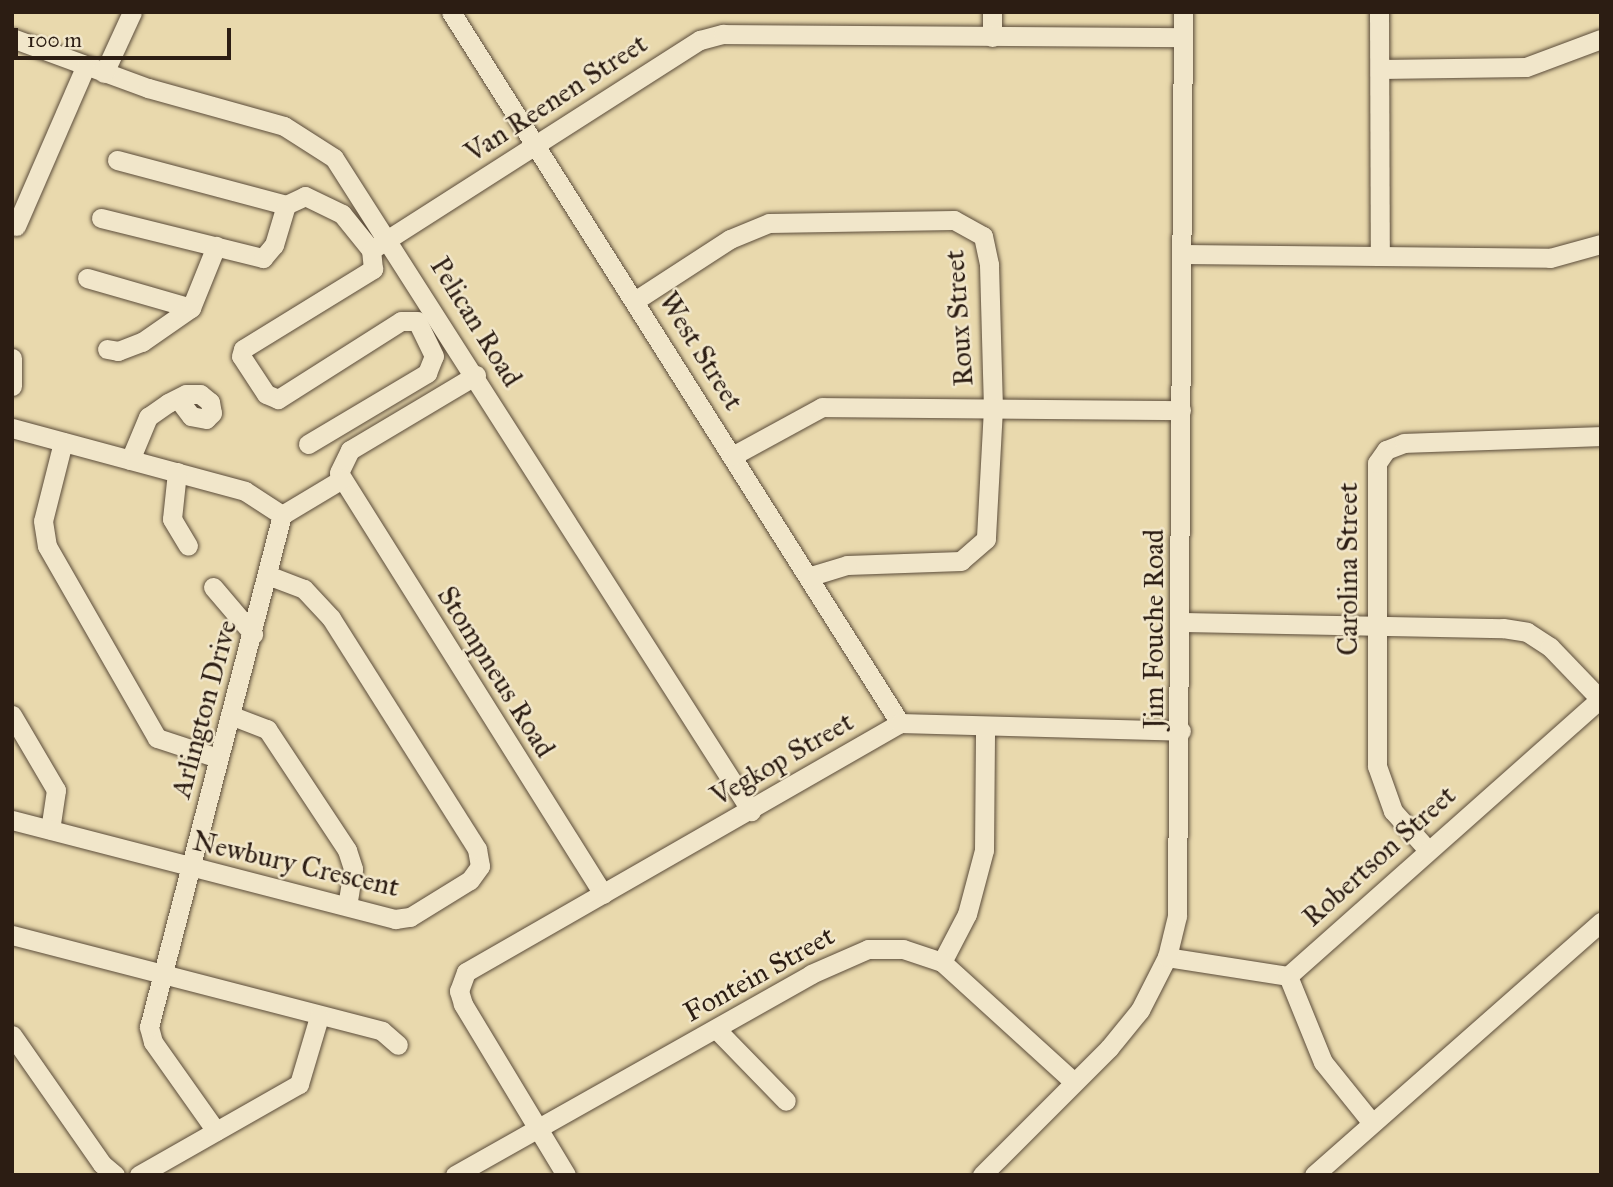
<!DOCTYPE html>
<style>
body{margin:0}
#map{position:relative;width:1613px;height:1187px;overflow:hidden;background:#e9d9ad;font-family:"IM FELL Great Primer",serif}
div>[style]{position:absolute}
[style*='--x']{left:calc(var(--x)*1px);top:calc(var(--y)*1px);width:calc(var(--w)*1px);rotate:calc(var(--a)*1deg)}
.roads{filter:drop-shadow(0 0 2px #5b4c3a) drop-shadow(0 0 2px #5b4c3a)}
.minor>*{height:19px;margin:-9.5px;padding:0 9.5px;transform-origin:9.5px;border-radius:9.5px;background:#f1e6ca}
span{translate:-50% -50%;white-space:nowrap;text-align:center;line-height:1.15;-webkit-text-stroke:5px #f1e6ca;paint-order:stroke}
.street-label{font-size:28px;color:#2c1d13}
.frame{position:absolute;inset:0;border:14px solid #2c1d13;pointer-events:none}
.scale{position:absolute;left:14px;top:28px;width:217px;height:32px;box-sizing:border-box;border:4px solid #2c1d13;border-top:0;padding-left:9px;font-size:21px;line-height:24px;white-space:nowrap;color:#2c1d13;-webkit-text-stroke:5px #f1e6ca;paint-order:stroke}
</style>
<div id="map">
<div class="roads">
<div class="minor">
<i style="--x:451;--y:12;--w:841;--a:57.73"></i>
<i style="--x:992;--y:12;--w:25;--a:90"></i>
<i style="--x:1379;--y:12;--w:244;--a:89.8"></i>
<i style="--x:12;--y:38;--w:145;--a:20.2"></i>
<i style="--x:148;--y:88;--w:141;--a:15.6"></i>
<i style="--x:284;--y:126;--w:59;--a:32.6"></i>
<i style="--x:334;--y:158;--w:775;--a:57.44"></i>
<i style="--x:1380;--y:69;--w:146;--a:-0.8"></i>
<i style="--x:1526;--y:67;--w:80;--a:-20.5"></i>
<i style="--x:104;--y:73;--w:67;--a:-65.3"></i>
<i style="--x:117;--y:160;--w:175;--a:14.9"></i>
<i style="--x:101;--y:218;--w:167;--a:13.9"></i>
<i style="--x:263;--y:258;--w:17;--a:-50"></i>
<i style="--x:274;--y:245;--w:42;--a:-73.3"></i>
<i style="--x:286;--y:205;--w:21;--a:-25"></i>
<i style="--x:305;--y:196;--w:41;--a:25.9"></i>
<i style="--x:342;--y:214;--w:46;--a:51.1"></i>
<i style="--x:16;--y:226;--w:173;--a:-66.5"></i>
<i style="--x:1182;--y:254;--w:368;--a:0.6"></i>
<i style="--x:1550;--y:258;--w:53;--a:-15.4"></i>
<i style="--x:87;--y:278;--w:108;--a:16.1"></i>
<i style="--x:636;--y:300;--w:112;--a:-33"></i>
<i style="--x:730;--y:239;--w:42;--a:-22.3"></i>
<i style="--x:769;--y:223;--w:185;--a:-0.9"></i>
<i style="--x:954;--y:220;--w:33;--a:29"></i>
<i style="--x:983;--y:236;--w:30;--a:78"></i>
<i style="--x:989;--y:265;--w:143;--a:88.4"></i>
<i style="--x:993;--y:408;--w:131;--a:93.1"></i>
<i style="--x:986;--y:539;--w:33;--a:139"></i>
<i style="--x:961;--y:561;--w:114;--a:178"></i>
<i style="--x:847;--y:565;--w:39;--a:163"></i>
<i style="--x:107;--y:349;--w:11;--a:10"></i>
<i style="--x:118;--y:351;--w:26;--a:-21"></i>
<i style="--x:142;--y:342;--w:60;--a:-34.8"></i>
<i style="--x:191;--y:308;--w:67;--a:-68"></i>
<i style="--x:12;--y:358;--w:28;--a:90"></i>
<i style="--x:476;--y:375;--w:147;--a:149.2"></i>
<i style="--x:350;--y:450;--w:25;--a:116"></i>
<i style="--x:339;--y:473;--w:497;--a:57.9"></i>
<i style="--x:12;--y:428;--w:241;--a:15.1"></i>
<i style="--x:245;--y:491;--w:44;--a:33"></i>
<i style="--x:63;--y:442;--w:81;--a:104.2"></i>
<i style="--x:43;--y:521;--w:25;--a:81"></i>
<i style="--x:47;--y:546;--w:221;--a:60.2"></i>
<i style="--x:157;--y:738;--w:64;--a:18.2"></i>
<i style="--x:308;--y:444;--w:139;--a:-30.8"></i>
<i style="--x:427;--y:373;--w:18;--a:-68"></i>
<i style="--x:434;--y:356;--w:39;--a:-116"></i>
<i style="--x:417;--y:321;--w:16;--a:180"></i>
<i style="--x:401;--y:321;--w:146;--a:147.6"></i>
<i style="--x:278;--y:399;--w:13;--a:-157"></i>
<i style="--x:266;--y:394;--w:45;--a:-123.3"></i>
<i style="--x:241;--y:356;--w:7;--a:-74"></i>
<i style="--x:243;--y:349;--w:153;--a:-31.6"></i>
<i style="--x:373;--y:269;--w:19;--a:-96"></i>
<i style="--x:371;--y:250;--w:390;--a:-32.6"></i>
<i style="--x:700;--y:40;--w:24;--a:-15"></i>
<i style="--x:723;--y:34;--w:460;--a:0.4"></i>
<i style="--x:734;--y:455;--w:100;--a:-28.6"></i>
<i style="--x:822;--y:407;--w:359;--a:0.5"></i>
<i style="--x:130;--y:460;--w:47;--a:-67.3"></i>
<i style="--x:148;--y:417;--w:24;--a:-35"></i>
<i style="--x:168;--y:403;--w:20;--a:-27"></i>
<i style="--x:186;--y:394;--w:14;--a:0"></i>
<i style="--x:200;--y:394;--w:13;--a:39"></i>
<i style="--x:210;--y:402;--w:11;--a:80"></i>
<i style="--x:212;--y:413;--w:8;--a:135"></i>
<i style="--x:206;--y:419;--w:15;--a:-169"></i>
<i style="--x:191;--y:416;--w:21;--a:-127"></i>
<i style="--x:177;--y:472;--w:47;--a:96.1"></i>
<i style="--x:172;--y:519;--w:31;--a:59"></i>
<i style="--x:213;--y:587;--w:62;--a:49.6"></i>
<i style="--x:1183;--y:622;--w:320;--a:1.1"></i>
<i style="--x:1503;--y:628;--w:24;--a:9"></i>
<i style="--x:1527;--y:632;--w:27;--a:33"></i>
<i style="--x:1550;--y:647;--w:72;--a:46.1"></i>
<i style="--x:12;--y:715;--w:87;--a:59.6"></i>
<i style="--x:56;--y:790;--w:40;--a:98.5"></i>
<i style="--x:230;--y:715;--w:40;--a:21"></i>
<i style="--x:267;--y:729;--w:145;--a:56.5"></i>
<i style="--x:347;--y:850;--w:20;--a:72"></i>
<i style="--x:353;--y:869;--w:36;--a:99"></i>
<i style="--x:12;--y:820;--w:396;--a:14.5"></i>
<i style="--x:395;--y:919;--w:15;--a:-8"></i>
<i style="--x:410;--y:917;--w:70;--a:-31.7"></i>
<i style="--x:470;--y:880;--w:17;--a:-54"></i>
<i style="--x:480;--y:866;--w:17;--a:-100"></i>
<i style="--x:477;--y:849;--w:273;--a:-122.3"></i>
<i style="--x:331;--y:618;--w:40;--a:-133"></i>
<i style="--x:304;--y:589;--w:36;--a:-159"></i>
<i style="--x:1427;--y:849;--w:51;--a:-131.8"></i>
<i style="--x:1393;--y:811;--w:48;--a:-109.6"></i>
<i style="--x:1377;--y:766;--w:303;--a:-90"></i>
<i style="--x:1377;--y:463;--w:16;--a:-55"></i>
<i style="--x:1386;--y:450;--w:19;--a:-21"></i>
<i style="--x:1404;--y:443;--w:197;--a:-2"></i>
<i style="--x:12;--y:935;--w:382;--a:14.5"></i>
<i style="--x:382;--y:1031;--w:21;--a:41"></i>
<i style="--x:1167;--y:957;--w:122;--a:8.9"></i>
<i style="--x:1288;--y:976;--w:419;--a:-41.6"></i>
<i style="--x:942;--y:962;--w:54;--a:-62.5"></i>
<i style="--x:967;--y:914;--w:66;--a:-75.1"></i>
<i style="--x:984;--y:850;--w:123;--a:-89.5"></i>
<i style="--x:1288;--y:976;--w:93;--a:67.9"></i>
<i style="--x:1323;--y:1062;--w:78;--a:51.2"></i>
<i style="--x:716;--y:1029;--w:100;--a:45.8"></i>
<i style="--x:12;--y:1035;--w:157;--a:55.1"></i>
<i style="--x:102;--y:1164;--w:17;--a:40"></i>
<i style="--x:216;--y:1131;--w:109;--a:-125.3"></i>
<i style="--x:153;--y:1042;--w:16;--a:-105"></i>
<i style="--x:149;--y:1027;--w:529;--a:-75.44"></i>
<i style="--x:282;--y:515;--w:70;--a:-31"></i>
<i style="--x:139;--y:1175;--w:184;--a:-29.6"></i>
<i style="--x:299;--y:1084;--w:70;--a:-73.4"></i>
<i style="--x:455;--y:1175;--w:409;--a:-29.4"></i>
<i style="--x:811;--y:974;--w:62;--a:-23.7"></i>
<i style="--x:868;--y:949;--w:35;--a:0"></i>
<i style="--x:903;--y:949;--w:41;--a:18.4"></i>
<i style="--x:942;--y:962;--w:178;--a:42.3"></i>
<i style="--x:566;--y:1175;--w:200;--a:-121.1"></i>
<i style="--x:463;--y:1004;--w:14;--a:-107"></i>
<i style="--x:459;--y:991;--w:20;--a:-70"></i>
<i style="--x:466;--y:972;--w:500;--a:-29.84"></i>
<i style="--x:900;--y:723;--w:281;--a:1.6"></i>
<i style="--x:982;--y:1175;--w:180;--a:-45"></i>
<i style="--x:1109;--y:1048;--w:49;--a:-50.8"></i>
<i style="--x:1140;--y:1010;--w:59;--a:-63"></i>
<i style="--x:1167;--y:957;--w:42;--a:-76.3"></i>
<i style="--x:1177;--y:916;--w:904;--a:-89.62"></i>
<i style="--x:1314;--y:1175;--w:383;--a:-41.4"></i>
</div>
</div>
<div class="street-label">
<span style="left:556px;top:98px;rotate:-33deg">Van Reenen Street</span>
<span style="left:959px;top:318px;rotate:-94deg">Roux Street</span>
<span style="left:476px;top:322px;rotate:58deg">Pelican Road</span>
<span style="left:701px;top:351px;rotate:58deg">West Street</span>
<span style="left:1348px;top:569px;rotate:-90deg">Carolina Street</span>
<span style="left:1154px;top:629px;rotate:-90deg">Jim Fouche Road</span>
<span style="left:496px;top:672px;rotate:58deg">Stompneus Road</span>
<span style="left:204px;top:709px;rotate:-75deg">Arlington Drive</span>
<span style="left:782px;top:759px;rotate:-30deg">Vegkop Street</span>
<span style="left:1379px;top:856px;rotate:-42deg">Robertson Street</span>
<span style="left:296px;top:864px;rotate:13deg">Newbury Crescent</span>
<span style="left:759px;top:974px;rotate:-29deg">Fontein Street</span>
</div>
<div class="frame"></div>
<div class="scale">100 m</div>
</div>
